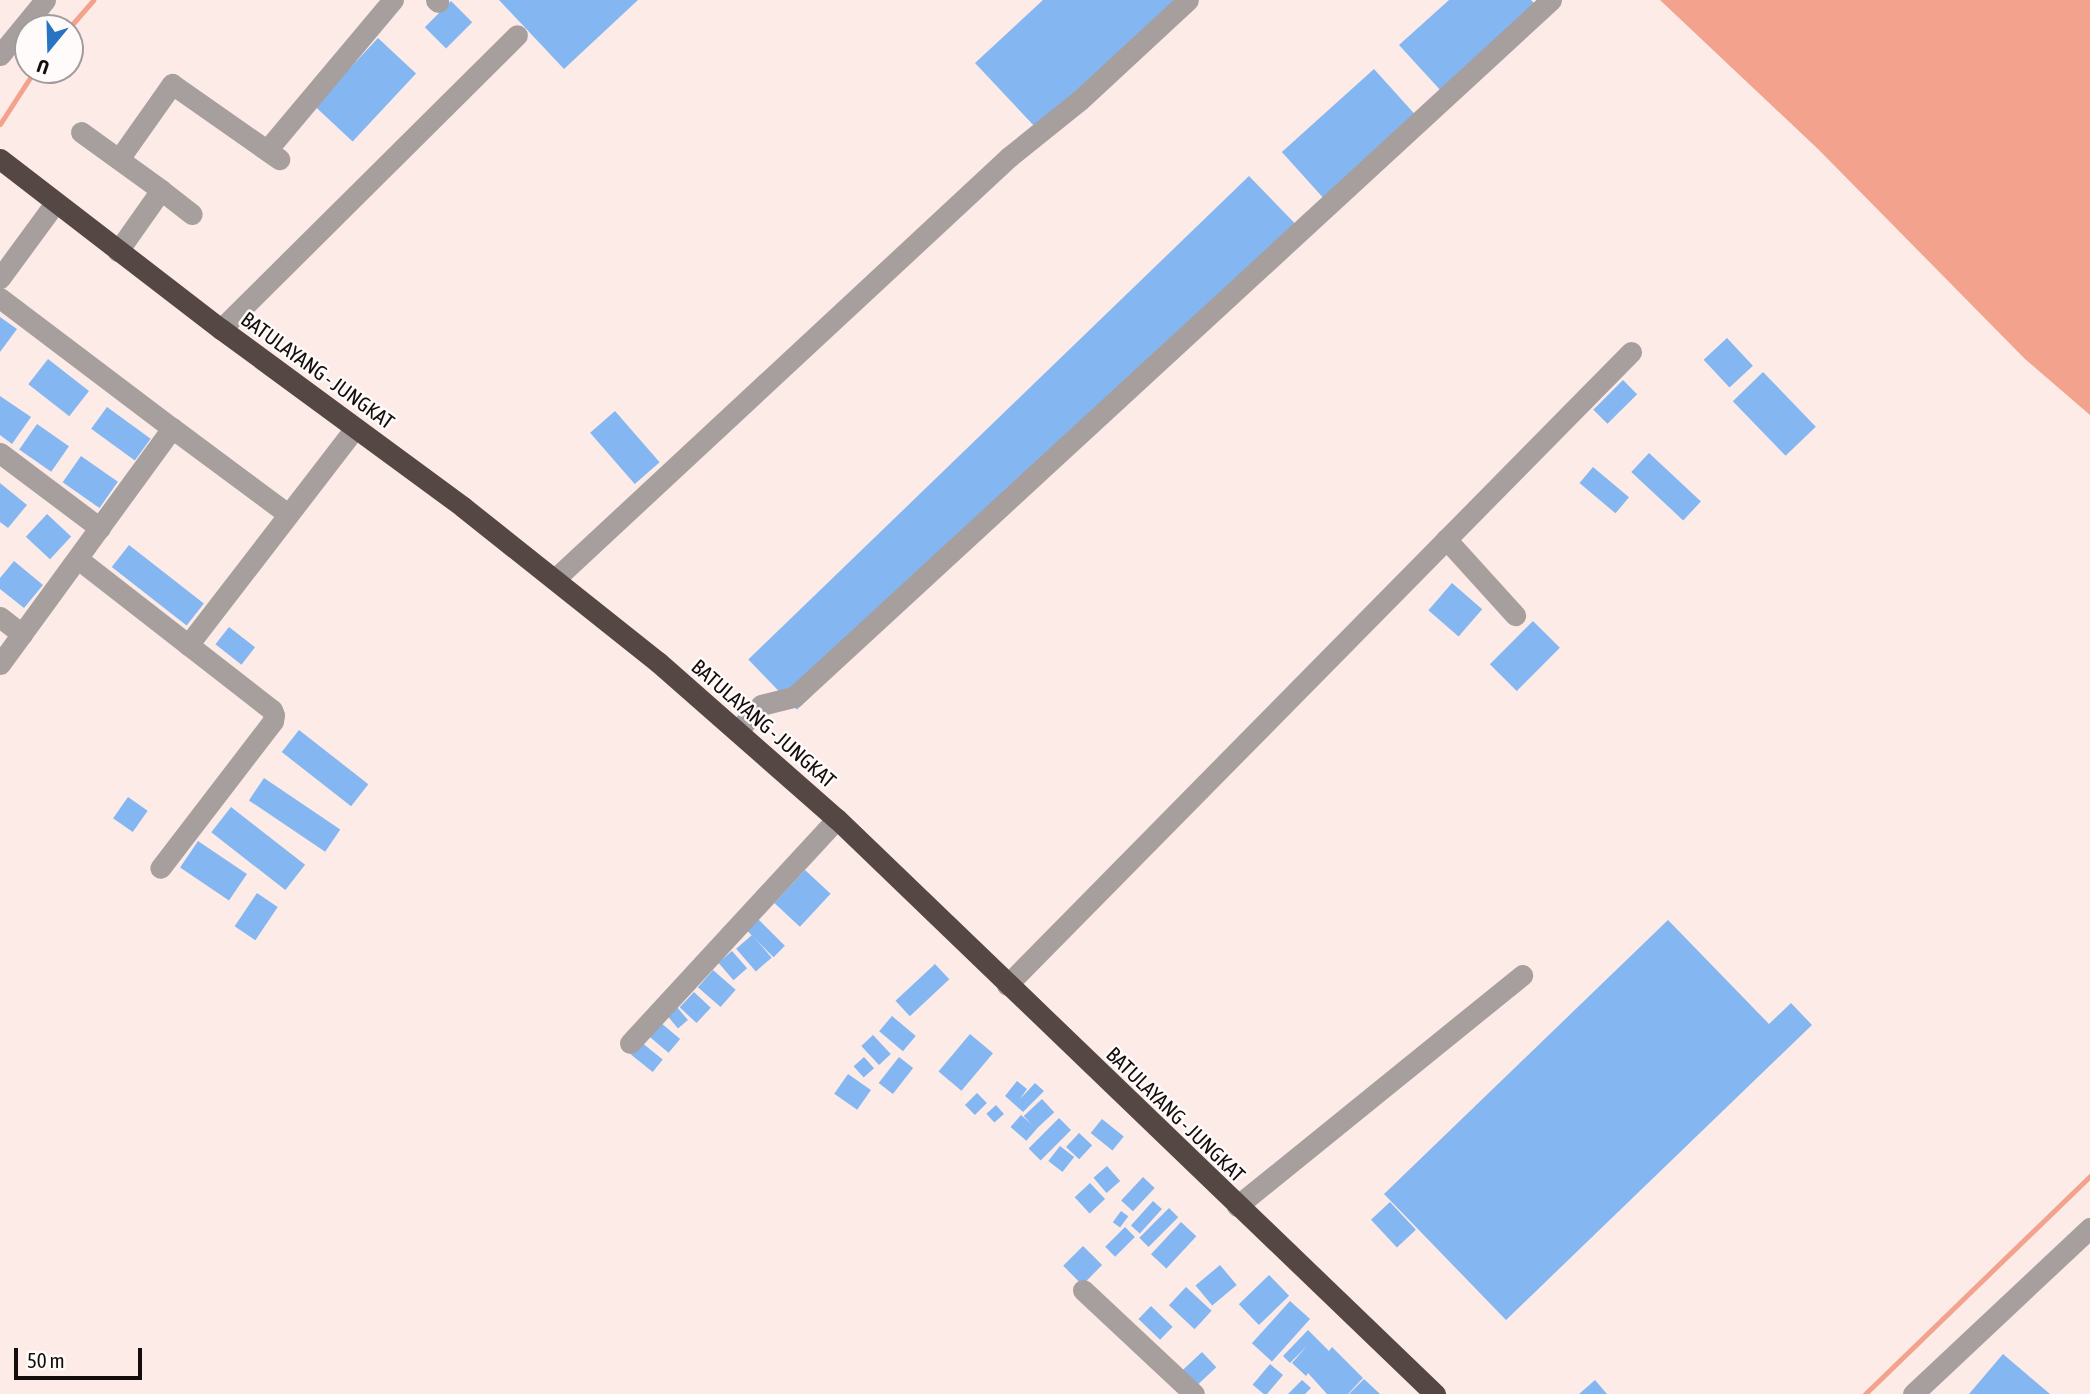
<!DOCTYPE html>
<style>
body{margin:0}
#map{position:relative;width:2090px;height:1394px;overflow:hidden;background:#fcebe6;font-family:"Asap Condensed",sans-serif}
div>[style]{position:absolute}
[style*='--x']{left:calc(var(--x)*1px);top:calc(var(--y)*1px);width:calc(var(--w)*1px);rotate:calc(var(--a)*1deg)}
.water>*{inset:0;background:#f3a28d}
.stream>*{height:5px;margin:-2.5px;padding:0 2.5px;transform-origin:2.5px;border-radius:2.5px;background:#f3a28d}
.building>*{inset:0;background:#84b7f2;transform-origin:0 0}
.minor>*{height:21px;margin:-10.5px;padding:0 10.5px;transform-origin:10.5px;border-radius:10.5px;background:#a79f9d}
.highway>*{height:21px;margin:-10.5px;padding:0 10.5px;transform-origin:10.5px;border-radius:10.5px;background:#554743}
span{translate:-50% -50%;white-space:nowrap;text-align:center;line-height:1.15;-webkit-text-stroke:5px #fffbfa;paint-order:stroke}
.street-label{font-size:21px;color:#130d0c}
.north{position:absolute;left:14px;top:14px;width:70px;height:70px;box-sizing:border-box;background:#fffbfa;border:2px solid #a19c9b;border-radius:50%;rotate:199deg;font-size:19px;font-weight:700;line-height:28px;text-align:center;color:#130d0c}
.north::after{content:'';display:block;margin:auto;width:24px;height:32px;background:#2874c3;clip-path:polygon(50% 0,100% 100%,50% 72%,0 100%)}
.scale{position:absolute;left:14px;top:1348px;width:128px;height:32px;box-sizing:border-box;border:4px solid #130d0c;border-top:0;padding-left:9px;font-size:21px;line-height:24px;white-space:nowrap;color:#130d0c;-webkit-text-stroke:5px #fffbfa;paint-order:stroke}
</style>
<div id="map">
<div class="water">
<i style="clip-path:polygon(1660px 0,2090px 0,2090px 415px,2025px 359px,1818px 149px)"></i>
</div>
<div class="stream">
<i style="--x:69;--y:28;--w:37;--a:-49"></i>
<i style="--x:0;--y:124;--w:64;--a:-57.1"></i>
<i style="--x:1865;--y:1394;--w:313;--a:-44.1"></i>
</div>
<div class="building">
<i style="clip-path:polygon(499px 0,638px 0,564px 69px)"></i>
<i style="clip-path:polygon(1043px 0,1176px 0,1037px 129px,975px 63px)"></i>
<i style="clip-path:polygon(1449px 0,1531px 0,1537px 6px,1442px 92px,1399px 45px)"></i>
<i style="left:451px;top:1px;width:30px;height:37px;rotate:45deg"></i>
<i style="left:378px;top:38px;width:52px;height:93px;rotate:43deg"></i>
<i style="left:1374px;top:69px;width:63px;height:124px;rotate:48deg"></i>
<i style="left:1249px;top:176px;width:70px;height:696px;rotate:46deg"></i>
<i style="clip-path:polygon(0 317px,17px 329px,0 352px)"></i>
<i style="left:1727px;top:338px;width:38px;height:32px;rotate:47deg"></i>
<i style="left:48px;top:359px;width:52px;height:32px;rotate:38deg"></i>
<i style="left:1763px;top:372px;width:76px;height:42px;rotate:46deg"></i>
<i style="left:1623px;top:380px;width:20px;height:42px;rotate:45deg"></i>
<i style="clip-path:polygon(0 396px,31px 417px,12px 444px,0 435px)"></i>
<i style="left:107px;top:407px;width:54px;height:27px;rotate:36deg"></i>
<i style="left:615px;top:411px;width:68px;height:33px;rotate:49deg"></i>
<i style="left:37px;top:424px;width:39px;height:31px;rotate:35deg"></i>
<i style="left:1649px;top:453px;width:71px;height:26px;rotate:43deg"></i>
<i style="left:81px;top:456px;width:45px;height:32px;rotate:35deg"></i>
<i style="left:1593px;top:467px;width:47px;height:21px;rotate:40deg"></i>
<i style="clip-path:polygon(0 483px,27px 505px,8px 528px,0 522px)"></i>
<i style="left:47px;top:514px;width:33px;height:31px;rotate:43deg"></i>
<i style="left:129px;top:545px;width:95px;height:28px;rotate:38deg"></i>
<i style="clip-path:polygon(14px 561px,43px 585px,24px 608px,0 589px,0 578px)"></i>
<i style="left:1452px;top:583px;width:40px;height:36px;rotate:41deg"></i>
<i style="left:1533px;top:621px;width:38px;height:61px;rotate:45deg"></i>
<i style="left:229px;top:627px;width:33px;height:22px;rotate:38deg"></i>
<i style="left:299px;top:730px;width:88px;height:28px;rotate:38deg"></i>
<i style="left:264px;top:778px;width:92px;height:27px;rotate:34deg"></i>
<i style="left:128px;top:797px;width:24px;height:26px;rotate:35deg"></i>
<i style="left:231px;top:807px;width:94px;height:32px;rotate:38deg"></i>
<i style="left:198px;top:841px;width:59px;height:32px;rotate:34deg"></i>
<i style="left:805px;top:870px;width:35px;height:45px;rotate:43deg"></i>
<i style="left:257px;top:893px;width:25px;height:40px;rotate:34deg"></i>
<i style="left:758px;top:919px;width:38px;height:16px;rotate:45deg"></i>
<i style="clip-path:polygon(1668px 920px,1769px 1024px,1791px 1003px,1812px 1025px,1506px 1320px,1384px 1194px)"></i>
<i style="left:752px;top:935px;width:30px;height:21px;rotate:49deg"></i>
<i style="left:732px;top:951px;width:23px;height:18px;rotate:49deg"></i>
<i style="left:935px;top:964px;width:21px;height:54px;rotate:47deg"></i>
<i style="left:713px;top:970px;width:30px;height:23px;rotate:41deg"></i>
<i style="left:694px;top:992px;width:23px;height:21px;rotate:43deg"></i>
<i style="left:677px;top:1007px;width:17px;height:13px;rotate:50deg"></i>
<i style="left:892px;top:1016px;width:31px;height:20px;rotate:40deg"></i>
<i style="left:661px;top:1023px;width:25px;height:18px;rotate:40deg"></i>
<i style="left:970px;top:1034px;width:30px;height:49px;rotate:40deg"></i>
<i style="left:873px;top:1035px;width:26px;height:16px;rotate:47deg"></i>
<i style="left:641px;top:1042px;width:28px;height:16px;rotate:39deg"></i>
<i style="left:864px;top:1057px;width:15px;height:14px;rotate:48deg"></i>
<i style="left:899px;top:1057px;width:18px;height:33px;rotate:38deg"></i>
<i style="left:848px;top:1074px;width:28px;height:24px;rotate:35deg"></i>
<i style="clip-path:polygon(1017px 1081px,1027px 1089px,1020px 1099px,1035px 1083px,1044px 1091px,1023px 1112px,1005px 1096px)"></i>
<i style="left:977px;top:1093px;width:14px;height:17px;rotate:45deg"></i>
<i style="left:1042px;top:1099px;width:18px;height:25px;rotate:47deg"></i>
<i style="left:996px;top:1105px;width:12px;height:13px;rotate:48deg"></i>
<i style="left:1021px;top:1115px;width:21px;height:16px;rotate:41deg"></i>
<i style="left:1059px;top:1118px;width:17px;height:43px;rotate:45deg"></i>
<i style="left:1102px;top:1119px;width:28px;height:18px;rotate:39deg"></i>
<i style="left:1079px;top:1133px;width:18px;height:19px;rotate:43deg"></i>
<i style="left:1060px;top:1146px;width:18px;height:19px;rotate:38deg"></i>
<i style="left:1107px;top:1166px;width:20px;height:18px;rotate:49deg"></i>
<i style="left:1143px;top:1177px;width:16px;height:32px;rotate:43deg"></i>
<i style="left:1090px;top:1183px;width:22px;height:21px;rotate:47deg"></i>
<i style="left:1153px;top:1201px;width:12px;height:33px;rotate:42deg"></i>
<i style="left:1390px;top:1202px;width:38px;height:26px;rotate:47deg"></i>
<i style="left:1169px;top:1208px;width:13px;height:42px;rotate:45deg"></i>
<i style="left:1121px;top:1211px;width:9px;height:14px;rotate:36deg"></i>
<i style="left:1181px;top:1222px;width:21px;height:44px;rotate:43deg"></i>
<i style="left:1125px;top:1227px;width:14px;height:28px;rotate:45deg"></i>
<i style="left:1083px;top:1246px;width:27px;height:28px;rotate:45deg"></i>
<i style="left:1220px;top:1265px;width:26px;height:32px;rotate:50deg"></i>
<i style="left:1269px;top:1275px;width:29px;height:42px;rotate:46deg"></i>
<i style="left:1186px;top:1287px;width:35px;height:25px;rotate:43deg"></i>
<i style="left:1290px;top:1301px;width:27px;height:57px;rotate:42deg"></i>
<i style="left:1151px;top:1306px;width:30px;height:18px;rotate:44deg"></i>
<i style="clip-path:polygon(1308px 1330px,1329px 1351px,1332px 1347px,1363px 1378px,1348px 1394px,1327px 1394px,1308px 1373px,1306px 1376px,1292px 1363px,1307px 1346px,1290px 1363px,1283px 1356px)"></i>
<i style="left:1202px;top:1352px;width:21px;height:26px;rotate:47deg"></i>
<i style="clip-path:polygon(2003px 1354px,2050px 1394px,1969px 1394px)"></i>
<i style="left:1270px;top:1364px;width:17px;height:27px;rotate:40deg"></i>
<i style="clip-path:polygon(1364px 1379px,1380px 1394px,1349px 1394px)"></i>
<i style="clip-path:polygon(1302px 1380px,1311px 1388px,1305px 1394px,1288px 1394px)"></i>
<i style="clip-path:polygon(1595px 1380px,1607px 1394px,1579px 1394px)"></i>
</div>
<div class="minor">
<i style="--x:436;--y:0;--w:3;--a:45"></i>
<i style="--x:0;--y:55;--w:71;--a:-50.7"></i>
<i style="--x:81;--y:132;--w:99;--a:35.9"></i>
<i style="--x:161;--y:190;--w:75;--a:125.2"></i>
<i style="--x:267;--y:150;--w:196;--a:-50"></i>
<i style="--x:119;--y:159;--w:92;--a:-54.8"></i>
<i style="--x:172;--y:84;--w:131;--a:35"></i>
<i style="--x:161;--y:190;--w:39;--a:38"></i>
<i style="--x:0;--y:278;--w:93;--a:-53.7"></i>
<i style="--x:0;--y:298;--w:216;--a:37.1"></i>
<i style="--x:221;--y:329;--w:417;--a:-44.8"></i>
<i style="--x:0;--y:453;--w:125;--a:36.9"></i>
<i style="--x:1446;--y:539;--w:103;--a:47.8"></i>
<i style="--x:78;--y:559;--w:246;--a:37.9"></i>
<i style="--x:272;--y:710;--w:5;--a:68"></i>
<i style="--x:274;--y:715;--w:6;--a:99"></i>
<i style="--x:273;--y:721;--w:185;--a:127.5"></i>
<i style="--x:556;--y:578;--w:618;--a:-42.9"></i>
<i style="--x:1009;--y:157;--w:91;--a:-38.8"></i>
<i style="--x:1080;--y:100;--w:147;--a:-42.8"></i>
<i style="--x:0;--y:617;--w:28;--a:38"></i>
<i style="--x:188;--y:645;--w:274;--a:-52.4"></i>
<i style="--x:0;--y:664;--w:292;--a:-53.9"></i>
<i style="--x:172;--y:428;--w:144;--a:36.6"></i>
<i style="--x:737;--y:731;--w:35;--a:-47"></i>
<i style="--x:761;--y:705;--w:34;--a:-14"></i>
<i style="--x:794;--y:697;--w:1029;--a:-42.64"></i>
<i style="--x:1007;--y:985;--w:889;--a:-45.41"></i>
<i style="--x:630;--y:1043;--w:305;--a:-47.3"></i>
<i style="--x:1237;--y:1206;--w:367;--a:-39"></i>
<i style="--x:1083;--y:1290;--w:152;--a:43.1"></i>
<i style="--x:1913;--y:1394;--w:243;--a:-43.2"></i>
</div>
<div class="highway">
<i style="--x:0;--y:159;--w:279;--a:37.6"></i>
<i style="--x:221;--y:329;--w:300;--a:36.3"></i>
<i style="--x:463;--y:507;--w:249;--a:38.5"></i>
<i style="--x:658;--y:662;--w:238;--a:41.3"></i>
<i style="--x:837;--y:819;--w:830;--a:43.88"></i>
</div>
<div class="street-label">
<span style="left:318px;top:370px;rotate:36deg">BATULAYANG - JUNGKAT</span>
<span style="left:764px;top:723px;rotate:41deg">BATULAYANG - JUNGKAT</span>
<span style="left:1176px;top:1114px;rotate:44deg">BATULAYANG - JUNGKAT</span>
</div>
<div class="north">U</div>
<div class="scale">50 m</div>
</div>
